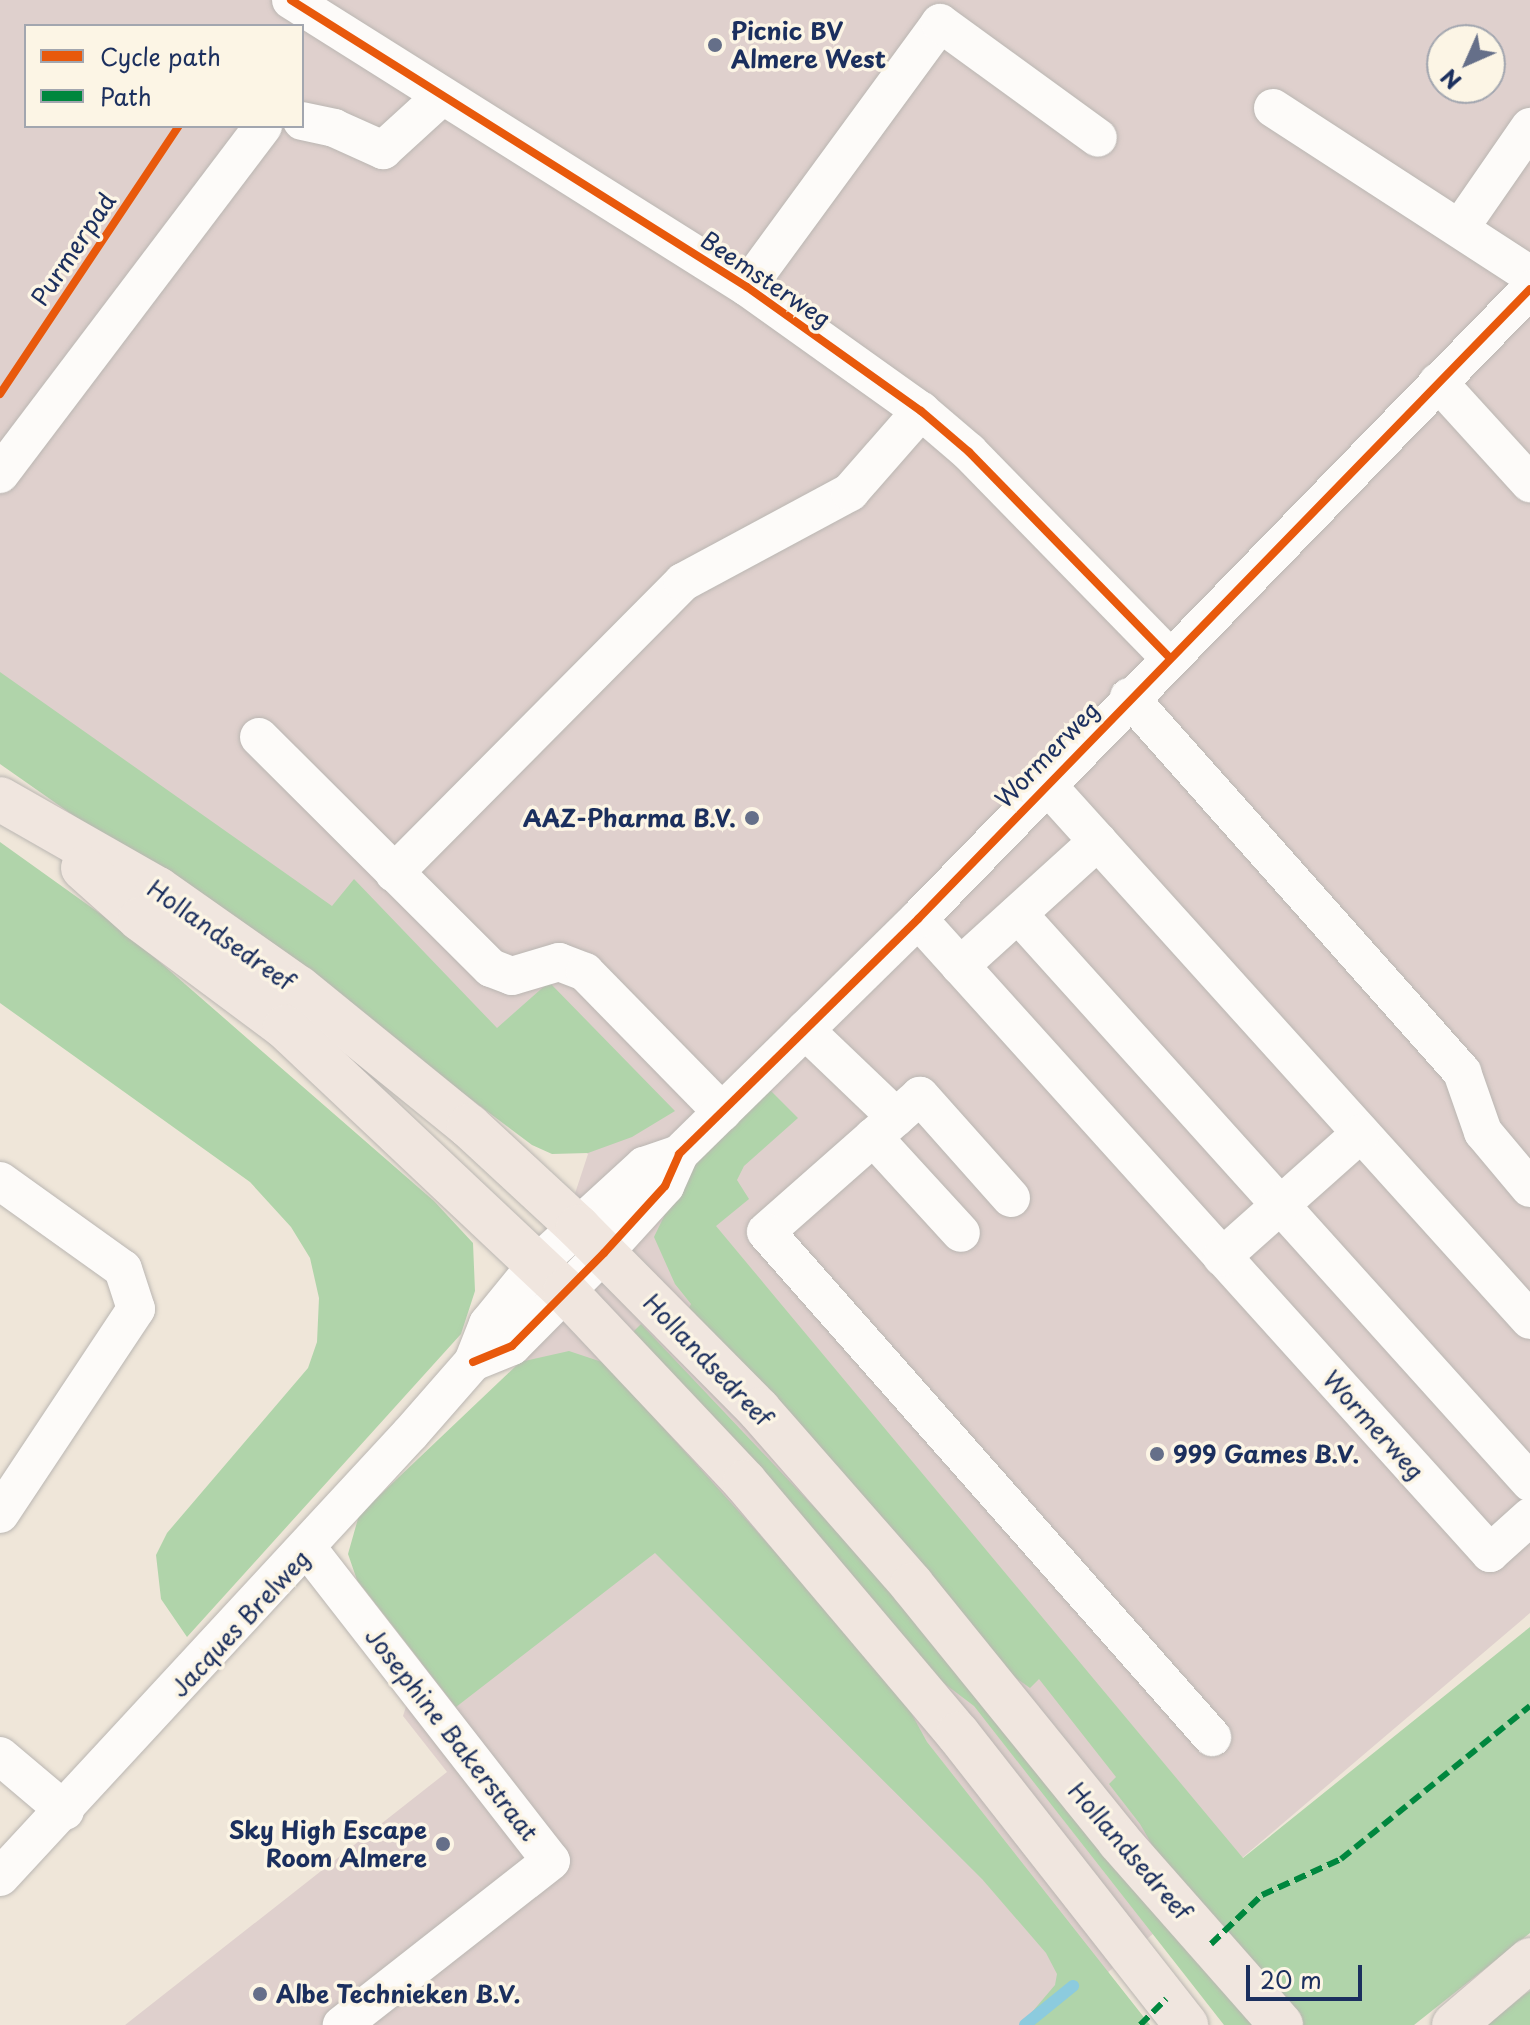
<!DOCTYPE html>
<style>
body{margin:0}
#map{position:relative;width:1530px;height:2025px;overflow:hidden;background:#efe6d9;font-family:"Playpen Sans",sans-serif}
div>[style]{position:absolute}
[style*='--x']{left:calc(var(--x)*1px);top:calc(var(--y)*1px);width:calc(var(--w)*1px);rotate:calc(var(--a)*1deg)}
.industrial>*{inset:0;background:#dfd0cd}
.green>*{inset:0;background:#b0d4aa}
.stream>*{height:12px;margin:-6px;padding:0 6px;transform-origin:6px;border-radius:6px;background:#8ccbde}
.roads{filter:drop-shadow(0 0 2px #bab6b2) drop-shadow(0 0 2px #bab6b2)}
.minor>*{height:38px;margin:-19px;padding:0 19px;transform-origin:19px;border-radius:19px;background:#fdfbf9}
.major>*{height:44px;margin:-22px;padding:0 22px;transform-origin:22px;border-radius:22px;background:#f0e6df}
.highway>*{height:44px;margin:-22px;padding:0 22px;transform-origin:22px;border-radius:22px;background:#f0e6df}
.quiet>*{height:6px;margin-top:-3px;transform-origin:0;background:repeating-linear-gradient(90deg,#00873e 0 12px,transparent 0 18px)}
.cycleway>*{height:8px;margin:-4px;padding:0 4px;transform-origin:4px;border-radius:4px;background:#e8590c}
.dots>*{width:22px;height:22px;translate:-50% -50%;box-sizing:border-box;border:4px solid #fcf5e5;border-radius:50%}
span{translate:-50% -50%;white-space:nowrap;text-align:center;line-height:1.15;-webkit-text-stroke:7px #fcf5e5;paint-order:stroke}
.poi-label{font-size:24px;color:#1b2f5e;font-weight:700}
.left{translate:0 -50%;text-align:left}
.right{translate:-100% -50%;text-align:right}
.street-label{font-size:24px;color:#1b2f5e}
.legend{position:absolute;left:24px;top:24px;width:280px;height:104px;box-sizing:border-box;background:#fcf5e5;border:2px solid #a2a6af;margin:0;padding:10px 14px;list-style:none;font-size:24px;color:#1b2f5e}
.legend li{display:flex;align-items:center;gap:16px;height:40px}
.legend b{width:40px;border:2px solid #a2a6af}
.north{position:absolute;left:1426px;top:24px;width:80px;height:80px;box-sizing:border-box;background:#fcf5e5;border:2px solid #a2a6af;border-radius:50%;rotate:225deg;font-size:22px;font-weight:700;line-height:32px;text-align:center;color:#1b2f5e}
.north::after{content:'';display:block;margin:auto;width:28px;height:36px;background:#656f89;clip-path:polygon(50% 0,100% 100%,50% 72%,0 100%)}
.scale{position:absolute;left:1246px;top:1965px;width:116px;height:36px;box-sizing:border-box;border:4px solid #1b2f5e;border-top:0;padding-left:10px;font-size:24px;line-height:28px;white-space:nowrap;color:#1b2f5e;-webkit-text-stroke:6px #fcf5e5;paint-order:stroke}
</style>
<div id="map">
<div class="industrial">
<i style="clip-path:polygon(evenodd,0 0,1530px 0,1530px 1613px,1046px 2025px,125px 2025px,447px 1772px,403px 1716px,588px 1154px,0 748px,0 0,26px 26px,302px 26px,302px 126px,26px 126px,26px 26px,0 0,1442px 40px,1490px 40px,1490px 88px,1442px 88px,1442px 40px)"></i>
</div>
<div class="green">
<i style="clip-path:polygon(0 672px,332px 906px,354px 879px,497px 1028px,549px 982px,675px 1111px,632px 1137px,588px 1153px,552px 1154px,532px 1145px,371px 1024px,0 764px)"></i>
<i style="clip-path:polygon(0 842px,123px 930px,434px 1201px,473px 1243px,475px 1291px,461px 1334px,187px 1637px,161px 1599px,156px 1555px,167px 1533px,308px 1368px,317px 1342px,319px 1298px,310px 1258px,291px 1227px,250px 1182px,0 1003px)"></i>
<i style="clip-path:polygon(770px 1090px,798px 1118px,744px 1166px,737px 1180px,749px 1199px,716px 1226px,1243px 1858px,1530px 1627px,1530px 1933px,1414px 2025px,1299px 2025px,1173px 1881px,1140px 1824px,1109px 1784px,1116px 1777px,1039px 1679px,1030px 1688px,995px 1663px,688px 1310px,691px 1304px,675px 1284px,654px 1237px,686px 1171px)"></i>
<i style="clip-path:polygon(641px 1324px,811px 1504px,885px 1573px,1261px 2025px,1224px 2025px,974px 1706px,904px 1653px,627px 1338px)"></i>
<i style="clip-path:polygon(569px 1351px,605px 1363px,897px 1687px,927px 1742px,1150px 2025px,1021px 2025px,1055px 1985px,1057px 1974px,1046px 1953px,982px 1879px,655px 1553px,456px 1707px,357px 1580px,348px 1554px,359px 1515px,520px 1362px)"></i>
<i style="clip-path:polygon(1530px 1991px,1530px 2025px,1487px 2025px,1525px 1994px)"></i>
</div>
<div class="stream">
<i style="--x:1025;--y:2025;--w:62;--a:-39.1"></i>
</div>
<div class="roads">
<div class="minor">
<i style="--x:291;--y:0;--w:539;--a:32.19"></i>
<i style="--x:747;--y:287;--w:214;--a:35.5"></i>
<i style="--x:921;--y:411;--w:63;--a:40.5"></i>
<i style="--x:969;--y:452;--w:285;--a:45.7"></i>
<i style="--x:1273;--y:108;--w:306;--a:33"></i>
<i style="--x:302;--y:121;--w:33;--a:12"></i>
<i style="--x:334;--y:128;--w:54;--a:24.2"></i>
<i style="--x:383;--y:150;--w:79;--a:-42.4"></i>
<i style="--x:1460;--y:228;--w:123;--a:-55.3"></i>
<i style="--x:747;--y:287;--w:327;--a:-53.8"></i>
<i style="--x:940;--y:23;--w:195;--a:36"></i>
<i style="--x:1438;--y:382;--w:137;--a:47.7"></i>
<i style="--x:0;--y:474;--w:436;--a:-52.9"></i>
<i style="--x:1129;--y:697;--w:502;--a:48.39"></i>
<i style="--x:1462;--y:1072;--w:64;--a:70.7"></i>
<i style="--x:1483;--y:1132;--w:73;--a:50"></i>
<i style="--x:259;--y:737;--w:327;--a:44.9"></i>
<i style="--x:491;--y:968;--w:22;--a:21"></i>
<i style="--x:512;--y:976;--w:49;--a:-16.6"></i>
<i style="--x:559;--y:962;--w:28;--a:21"></i>
<i style="--x:585;--y:972;--w:196;--a:45.6"></i>
<i style="--x:1046;--y:784;--w:722;--a:47.92"></i>
<i style="--x:394;--y:873;--w:410;--a:-45.2"></i>
<i style="--x:683;--y:582;--w:190;--a:-28.3"></i>
<i style="--x:850;--y:492;--w:108;--a:-48.8"></i>
<i style="--x:1018;--y:914;--w:765;--a:47.97"></i>
<i style="--x:918;--y:919;--w:854;--a:47.94"></i>
<i style="--x:1490;--y:1553;--w:54;--a:-42"></i>
<i style="--x:960;--y:966;--w:186;--a:-42.2"></i>
<i style="--x:805;--y:1030;--w:126;--a:43.7"></i>
<i style="--x:873;--y:1137;--w:130;--a:47.5"></i>
<i style="--x:0;--y:1181;--w:151;--a:35.6"></i>
<i style="--x:123;--y:1269;--w:42;--a:72"></i>
<i style="--x:136;--y:1309;--w:246;--a:123.6"></i>
<i style="--x:1011;--y:1198;--w:137;--a:-131.7"></i>
<i style="--x:920;--y:1096;--w:205;--a:138.6"></i>
<i style="--x:766;--y:1232;--w:674;--a:48.55"></i>
<i style="--x:1222;--y:1257;--w:186;--a:-41.7"></i>
<i style="--x:473;--y:1362;--w:42;--a:-22.3"></i>
<i style="--x:512;--y:1346;--w:131;--a:-45.3"></i>
<i style="--x:604;--y:1253;--w:91;--a:-47.7"></i>
<i style="--x:665;--y:1186;--w:35;--a:-66"></i>
<i style="--x:679;--y:1154;--w:335;--a:-44.5"></i>
<i style="--x:918;--y:919;--w:878;--a:-45.83"></i>
<i style="--x:308;--y:1549;--w:395;--a:52.1"></i>
<i style="--x:551;--y:1861;--w:266;--a:141.9"></i>
<i style="--x:0;--y:1756;--w:85;--a:40.2"></i>
<i style="--x:0;--y:1877;--w:604;--a:-47.22"></i>
<i style="--x:410;--y:1434;--w:96;--a:-48.8"></i>
<i style="--x:473;--y:1362;--w:41;--a:-68.5"></i>
<i style="--x:488;--y:1324;--w:79;--a:-50.7"></i>
<i style="--x:538;--y:1263;--w:144;--a:-42.5"></i>
<i style="--x:644;--y:1166;--w:37;--a:-19"></i>
</div>
<div class="major">
<i style="--x:0;--y:799;--w:182;--a:29.7"></i>
<i style="--x:158;--y:889;--w:172;--a:35.1"></i>
<i style="--x:299;--y:988;--w:219;--a:39.1"></i>
<i style="--x:469;--y:1126;--w:149;--a:42.8"></i>
<i style="--x:578;--y:1227;--w:257;--a:45.3"></i>
<i style="--x:759;--y:1410;--w:232;--a:48.8"></i>
<i style="--x:912;--y:1585;--w:329;--a:51"></i>
<i style="--x:1119;--y:1841;--w:245;--a:48.6"></i>
<i style="--x:83;--y:868;--w:76;--a:41.8"></i>
<i style="--x:140;--y:919;--w:181;--a:36.7"></i>
<i style="--x:285;--y:1027;--w:385;--a:43.3"></i>
<i style="--x:565;--y:1291;--w:262;--a:46.7"></i>
<i style="--x:745;--y:1482;--w:330;--a:49.8"></i>
<i style="--x:958;--y:1734;--w:370;--a:51.9"></i>
</div>
<div class="highway">
<i style="--x:1454;--y:2025;--w:100;--a:-40.5"></i>
</div>
</div>
<div class="quiet">
<i style="--x:1211;--y:1944;--w:71;--a:-43.9"></i>
<i style="--x:1262;--y:1895;--w:87;--a:-24.5"></i>
<i style="--x:1341;--y:1859;--w:243;--a:-39"></i>
<i style="--x:1140;--y:2025;--w:37;--a:-45"></i>
</div>
<div class="cycleway">
<i style="--x:291;--y:0;--w:539;--a:32.19"></i>
<i style="--x:747;--y:287;--w:214;--a:35.5"></i>
<i style="--x:921;--y:411;--w:63;--a:40.5"></i>
<i style="--x:969;--y:452;--w:285;--a:45.7"></i>
<i style="--x:0;--y:394;--w:322;--a:-56.3"></i>
<i style="--x:473;--y:1362;--w:42;--a:-22.3"></i>
<i style="--x:512;--y:1346;--w:131;--a:-45.3"></i>
<i style="--x:604;--y:1253;--w:91;--a:-47.7"></i>
<i style="--x:665;--y:1186;--w:35;--a:-66"></i>
<i style="--x:679;--y:1154;--w:335;--a:-44.5"></i>
<i style="--x:918;--y:919;--w:878;--a:-45.83"></i>
</div>
<div class="dots">
<i style="left:715px;top:45px;background:#656f89"></i>
<i style="left:752px;top:818px;background:#656f89"></i>
<i style="left:1157px;top:1454px;background:#656f89"></i>
<i style="left:443px;top:1844px;background:#656f89"></i>
<i style="left:260px;top:1994px;background:#656f89"></i>
</div>
<div class="poi-label">
<span class="left" style="left:731px;top:45px">Picnic BV<br>Almere West</span>
<span class="right" style="left:736px;top:818px">AAZ-Pharma B.V.</span>
<span class="left" style="left:1173px;top:1454px">999 Games B.V.</span>
<span class="right" style="left:427px;top:1844px">Sky High Escape<br>Room Almere</span>
<span class="left" style="left:276px;top:1994px">Albe Technieken B.V.</span>
</div>
<div class="street-label">
<span style="left:73px;top:249px;rotate:-56deg">Purmerpad</span>
<span style="left:766px;top:279px;rotate:34deg">Beemsterweg</span>
<span style="left:1047px;top:754px;rotate:-46deg">Wormerweg</span>
<span style="left:221px;top:935px;rotate:35deg">Hollandsedreef</span>
<span style="left:708px;top:1360px;rotate:46deg">Hollandsedreef</span>
<span style="left:1374px;top:1425px;rotate:48deg">Wormerweg</span>
<span style="left:240px;top:1623px;rotate:-47deg">Jacques Brelweg</span>
<span style="left:452px;top:1734px;rotate:52deg">Josephine Bakerstraat</span>
<span style="left:1130px;top:1851px;rotate:49deg">Hollandsedreef</span>
</div>
<ul class="legend">
<li><b style="height:10px;background:#e8590c"></b>Cycle path</li>
<li><b style="height:10px;background:#00873e"></b>Path</li>
</ul>
<div class="north">N</div>
<div class="scale">20 m</div>
</div>
